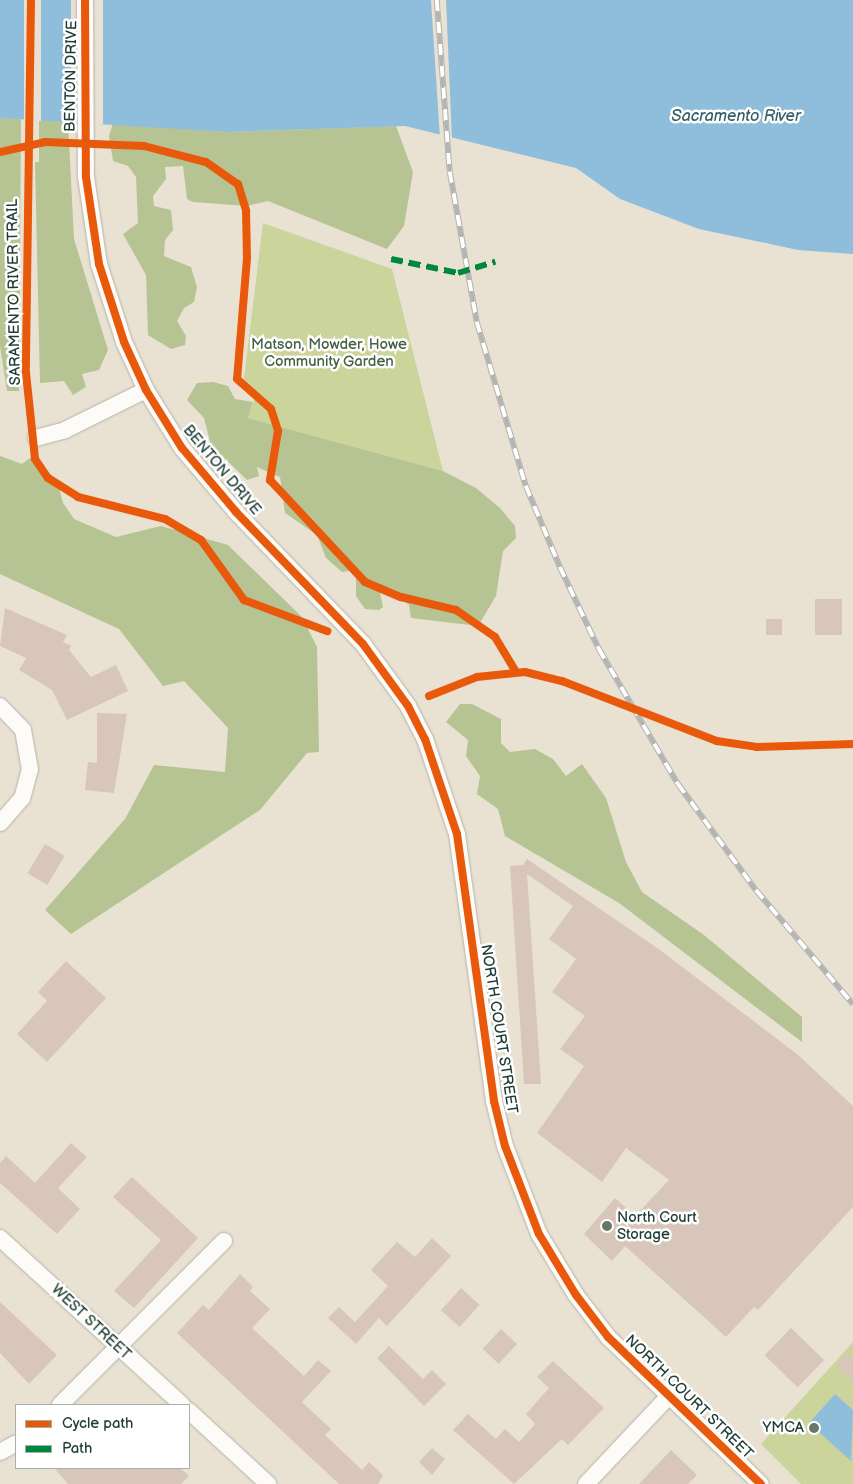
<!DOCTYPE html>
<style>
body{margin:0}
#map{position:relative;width:853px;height:1484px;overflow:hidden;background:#e9e2d3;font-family:"Balsamiq Sans",sans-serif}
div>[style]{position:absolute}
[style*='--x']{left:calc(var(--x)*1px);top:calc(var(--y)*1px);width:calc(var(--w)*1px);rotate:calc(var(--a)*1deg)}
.green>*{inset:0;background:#cad49b}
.forest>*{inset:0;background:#b6c494}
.water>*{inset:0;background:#8ebedb}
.pier>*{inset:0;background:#e9e2d3;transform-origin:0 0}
.building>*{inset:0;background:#d8c6ba;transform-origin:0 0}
.roads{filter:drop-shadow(0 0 1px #b4b3a9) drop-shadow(0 0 1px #b4b3a9)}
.minor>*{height:16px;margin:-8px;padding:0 8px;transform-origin:8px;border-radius:8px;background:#fcfbf8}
.rail>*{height:5.5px;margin-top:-2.75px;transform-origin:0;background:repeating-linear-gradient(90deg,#fff 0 11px,#b3b5b2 0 22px);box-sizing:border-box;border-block:1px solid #b3b5b2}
.quiet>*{height:6px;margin-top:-3px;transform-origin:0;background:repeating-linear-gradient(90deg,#00873e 0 12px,transparent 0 18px)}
.cycleway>*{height:8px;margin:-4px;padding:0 4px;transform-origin:4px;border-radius:4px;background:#e8590c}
.dots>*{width:14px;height:14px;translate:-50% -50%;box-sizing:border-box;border:2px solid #fff;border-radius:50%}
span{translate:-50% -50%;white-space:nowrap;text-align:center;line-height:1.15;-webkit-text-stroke:5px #fff;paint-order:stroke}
.street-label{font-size:15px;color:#1f3d34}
.park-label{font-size:15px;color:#446042}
.poi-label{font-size:15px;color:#1f3d34}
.left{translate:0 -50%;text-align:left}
.right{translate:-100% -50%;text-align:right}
.water-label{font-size:16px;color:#355f67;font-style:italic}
.legend{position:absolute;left:15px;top:1404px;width:175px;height:65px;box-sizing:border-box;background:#fff;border:1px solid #a5b1ae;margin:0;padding:6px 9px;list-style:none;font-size:15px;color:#1f3d34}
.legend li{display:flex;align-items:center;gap:10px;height:25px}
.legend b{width:25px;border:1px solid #a5b1ae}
</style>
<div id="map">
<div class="green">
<i style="clip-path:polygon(263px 223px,392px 269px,443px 471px,248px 418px,257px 391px,243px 386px)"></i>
<i style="clip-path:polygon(853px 1342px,853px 1484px,801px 1484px,761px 1444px)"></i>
</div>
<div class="forest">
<i style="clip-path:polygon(0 118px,21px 119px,19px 391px,7px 391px,0 346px)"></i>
<i style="clip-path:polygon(39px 120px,68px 121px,74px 239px,108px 350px,99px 370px,82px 374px,86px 387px,73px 395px,64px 381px,40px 383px,35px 162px,39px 162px)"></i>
<i style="clip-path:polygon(113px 123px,228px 132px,396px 126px,413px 172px,404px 226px,387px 249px,268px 201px,247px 206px,193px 202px,187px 199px,183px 166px,165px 167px,166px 179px,153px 196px,154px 206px,171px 210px,173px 230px,165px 240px,164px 256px,191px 267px,197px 287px,194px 302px,184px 308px,177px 321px,186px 336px,185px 345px,171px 349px,148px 335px,146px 275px,123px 234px,138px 223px,136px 177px,128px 166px,113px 161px,109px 136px)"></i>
<i style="clip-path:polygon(213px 382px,228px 386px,235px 399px,253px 402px,248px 418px,443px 471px,476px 488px,500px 508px,515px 526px,516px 538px,503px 551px,496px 596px,478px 626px,411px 618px,409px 605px,393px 593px,380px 593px,383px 607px,379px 610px,365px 609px,356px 596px,356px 577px,350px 571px,342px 572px,326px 558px,317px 535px,285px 513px,280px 477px,257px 467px,259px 476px,247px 480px,211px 445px,204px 418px,187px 400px,197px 383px)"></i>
<i style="clip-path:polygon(0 456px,22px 464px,30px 458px,57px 480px,63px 503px,74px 519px,116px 537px,161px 526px,228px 545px,302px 617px,317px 647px,319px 752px,307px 753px,260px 810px,71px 934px,45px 910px,125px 819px,154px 765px,225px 772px,228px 728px,184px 681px,163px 686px,119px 629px,0 574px)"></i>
<i style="clip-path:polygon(460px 704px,472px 704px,501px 719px,501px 743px,510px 752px,535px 749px,553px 759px,566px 776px,582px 764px,606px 798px,626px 862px,642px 892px,704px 935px,802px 1017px,802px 1042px,619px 903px,505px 836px,498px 809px,477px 794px,480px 776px,466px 756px,468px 740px,446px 722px)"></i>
</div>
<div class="water">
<i style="clip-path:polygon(0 0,853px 0,853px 254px,798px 250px,699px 229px,620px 199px,576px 168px,405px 126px,228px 132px,0 118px)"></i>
<i style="clip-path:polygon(835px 1394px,853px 1410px,851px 1461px,809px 1423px)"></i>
</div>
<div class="pier">
<i style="left:24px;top:0;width:17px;height:121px"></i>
<i style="left:71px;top:0;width:32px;height:124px"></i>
<i style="clip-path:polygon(431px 0,446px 0,452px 141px,440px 138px)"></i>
</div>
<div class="building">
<i style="left:815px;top:599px;width:27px;height:36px"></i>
<i style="clip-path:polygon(5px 608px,67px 635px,63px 642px,71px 646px,69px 650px,91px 677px,116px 665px,128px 691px,67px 720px,52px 690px,19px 670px,26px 658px,0 646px)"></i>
<i style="left:766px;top:619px;width:16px;height:16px"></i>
<i style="clip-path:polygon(97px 713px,127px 714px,114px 793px,85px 790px,88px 762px,97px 763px)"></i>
<i style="left:45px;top:844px;width:23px;height:34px;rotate:31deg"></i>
<i style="clip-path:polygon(527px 859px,660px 950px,797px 1054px,853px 1106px,853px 1207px,758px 1310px,754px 1307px,726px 1337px,625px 1246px,612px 1261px,584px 1234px,615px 1198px,635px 1216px,669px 1180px,626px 1148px,602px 1182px,537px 1133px,584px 1066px,560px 1049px,585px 1016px,552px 992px,576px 959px,549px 939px,573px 906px,527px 874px,541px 1084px,524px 1084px,510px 866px,523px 865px)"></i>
<i style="clip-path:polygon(66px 961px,106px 998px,47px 1062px,17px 1034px,47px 1001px,38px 992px)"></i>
<i style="clip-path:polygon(71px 1143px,87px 1157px,58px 1188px,80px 1209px,57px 1234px,0 1183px,0 1163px,6px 1156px,35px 1183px)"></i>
<i style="clip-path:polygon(132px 1177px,198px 1238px,134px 1308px,114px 1291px,161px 1240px,113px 1197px)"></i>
<i style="clip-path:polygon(432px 1238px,451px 1256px,387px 1326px,379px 1318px,356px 1344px,328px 1318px,339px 1307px,355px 1322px,388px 1286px,371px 1270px,397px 1242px,415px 1257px)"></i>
<i style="clip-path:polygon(240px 1274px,253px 1287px,250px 1291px,270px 1309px,252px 1328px,304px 1376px,318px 1360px,331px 1371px,302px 1402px,331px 1429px,325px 1435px,362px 1470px,369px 1462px,383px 1475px,378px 1484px,339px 1484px,177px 1333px,203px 1305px,209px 1310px)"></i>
<i style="left:461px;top:1288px;width:25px;height:30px;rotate:42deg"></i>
<i style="clip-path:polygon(0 1302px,57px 1355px,29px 1384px,0 1353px)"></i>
<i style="left:791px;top:1328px;width:46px;height:38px;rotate:44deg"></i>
<i style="left:501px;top:1329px;width:22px;height:27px;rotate:43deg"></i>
<i style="clip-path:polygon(389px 1346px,423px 1379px,432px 1370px,446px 1384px,424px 1406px,377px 1358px)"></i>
<i style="clip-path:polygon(846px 1353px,853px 1360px,853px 1381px,836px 1365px)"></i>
<i style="clip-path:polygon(553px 1361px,604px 1408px,568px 1445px,562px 1439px,514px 1484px,453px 1430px,468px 1414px,496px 1439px,505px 1429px,519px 1442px,535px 1424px,526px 1414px,549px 1388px,537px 1377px)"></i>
<i style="clip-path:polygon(432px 1448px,445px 1459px,432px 1475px,419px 1462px)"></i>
<i style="clip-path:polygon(671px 1450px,697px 1475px,688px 1484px,639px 1484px)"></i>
<i style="clip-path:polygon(54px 1468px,180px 1468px,189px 1476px,181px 1484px,68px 1484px)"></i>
</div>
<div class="roads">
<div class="minor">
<i style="--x:85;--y:0;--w:177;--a:89.7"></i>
<i style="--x:86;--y:177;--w:88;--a:81.5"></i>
<i style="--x:99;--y:264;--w:82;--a:72.2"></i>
<i style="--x:124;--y:342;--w:53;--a:65.4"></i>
<i style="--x:146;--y:390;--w:68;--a:58.2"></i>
<i style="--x:182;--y:448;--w:84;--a:49.8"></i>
<i style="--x:236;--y:512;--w:183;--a:46.1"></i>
<i style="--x:363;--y:644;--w:77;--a:54"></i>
<i style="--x:408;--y:706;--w:37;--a:63"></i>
<i style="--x:425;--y:739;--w:100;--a:71.4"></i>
<i style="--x:457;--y:834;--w:270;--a:82.1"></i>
<i style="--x:494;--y:1101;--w:46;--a:76.3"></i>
<i style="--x:505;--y:1146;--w:94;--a:68.9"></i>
<i style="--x:539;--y:1234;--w:71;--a:58.8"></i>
<i style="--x:576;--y:1295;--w:53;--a:52.7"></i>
<i style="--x:608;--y:1337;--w:212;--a:43.9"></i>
<i style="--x:36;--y:438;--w:30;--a:-15"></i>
<i style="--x:65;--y:430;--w:90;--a:-26.3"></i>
<i style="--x:0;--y:706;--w:33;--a:46"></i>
<i style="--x:23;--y:730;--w:40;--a:80"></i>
<i style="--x:30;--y:769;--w:30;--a:105"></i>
<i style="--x:22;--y:798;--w:33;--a:131"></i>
<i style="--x:0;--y:1238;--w:247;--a:42.5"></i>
<i style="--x:60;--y:1405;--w:232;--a:-45"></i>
<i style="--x:189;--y:1411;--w:108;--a:42.7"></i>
<i style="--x:0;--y:1452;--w:18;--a:-29"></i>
<i style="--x:586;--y:1484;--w:120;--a:-46.7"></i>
</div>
</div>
<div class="rail">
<i style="--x:437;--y:0;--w:172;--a:85.7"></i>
<i style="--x:450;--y:172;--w:152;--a:79.8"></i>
<i style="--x:477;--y:322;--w:171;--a:73.4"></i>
<i style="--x:526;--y:486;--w:88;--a:67.2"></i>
<i style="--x:560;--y:567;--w:91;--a:64.6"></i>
<i style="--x:599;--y:649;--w:156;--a:59.7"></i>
<i style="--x:678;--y:784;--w:132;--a:53.7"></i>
<i style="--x:756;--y:890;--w:150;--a:49.6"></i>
</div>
<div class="quiet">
<i style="--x:391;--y:259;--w:68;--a:11.8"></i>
<i style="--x:458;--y:273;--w:39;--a:-17"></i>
</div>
<div class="cycleway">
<i style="--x:31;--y:0;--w:373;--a:90.8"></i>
<i style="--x:26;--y:373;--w:86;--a:84"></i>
<i style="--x:35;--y:459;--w:23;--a:56"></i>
<i style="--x:48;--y:478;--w:36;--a:32"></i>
<i style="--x:78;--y:497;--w:90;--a:14.2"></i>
<i style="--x:165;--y:519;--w:42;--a:30.3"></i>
<i style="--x:201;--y:540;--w:74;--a:54.4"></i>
<i style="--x:244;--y:600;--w:89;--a:20.5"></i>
<i style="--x:85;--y:0;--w:177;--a:89.7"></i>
<i style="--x:86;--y:177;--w:88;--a:81.5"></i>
<i style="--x:99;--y:264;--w:82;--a:72.2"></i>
<i style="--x:124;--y:342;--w:53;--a:65.4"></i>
<i style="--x:146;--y:390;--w:68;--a:58.2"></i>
<i style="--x:182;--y:448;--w:84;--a:49.8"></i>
<i style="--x:236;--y:512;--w:183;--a:46.1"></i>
<i style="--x:363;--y:644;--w:77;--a:54"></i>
<i style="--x:408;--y:706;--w:37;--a:63"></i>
<i style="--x:425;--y:739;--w:100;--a:71.4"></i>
<i style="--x:457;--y:834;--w:270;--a:82.1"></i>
<i style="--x:494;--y:1101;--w:46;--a:76.3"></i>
<i style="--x:505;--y:1146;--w:94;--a:68.9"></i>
<i style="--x:539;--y:1234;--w:71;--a:58.8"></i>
<i style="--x:576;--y:1295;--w:53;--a:52.7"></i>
<i style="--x:608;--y:1337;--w:212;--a:43.9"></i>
<i style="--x:0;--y:152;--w:46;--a:-12.5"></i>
<i style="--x:45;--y:142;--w:99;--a:2.3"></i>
<i style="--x:144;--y:146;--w:64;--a:14.5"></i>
<i style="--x:206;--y:162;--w:39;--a:35"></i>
<i style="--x:238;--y:184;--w:28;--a:73"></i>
<i style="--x:246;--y:211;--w:47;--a:88.8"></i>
<i style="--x:247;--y:258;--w:121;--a:94.7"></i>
<i style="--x:237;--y:379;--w:45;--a:41.4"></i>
<i style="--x:271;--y:409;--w:23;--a:72"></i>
<i style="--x:278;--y:431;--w:50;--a:99.3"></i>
<i style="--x:270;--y:480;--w:139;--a:47"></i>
<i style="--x:365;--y:582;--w:39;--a:23"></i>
<i style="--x:401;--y:597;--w:57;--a:13.3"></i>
<i style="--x:456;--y:610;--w:47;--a:34.7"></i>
<i style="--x:495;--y:637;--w:41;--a:59"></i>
<i style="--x:429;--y:696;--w:52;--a:-21.6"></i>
<i style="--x:477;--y:677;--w:48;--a:-5.9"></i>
<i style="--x:525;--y:672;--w:38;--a:14"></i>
<i style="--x:562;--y:681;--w:166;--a:21.2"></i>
<i style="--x:717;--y:741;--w:40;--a:8.5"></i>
<i style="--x:757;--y:747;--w:96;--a:-1.8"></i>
</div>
<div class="dots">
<i style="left:607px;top:1226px;background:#66776c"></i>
<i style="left:814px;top:1428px;background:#66776c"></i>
</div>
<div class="street-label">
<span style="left:71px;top:76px;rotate:-89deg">BENTON DRIVE</span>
<span style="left:14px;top:292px;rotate:-91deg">SARAMENTO RIVER TRAIL</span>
<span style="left:222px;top:470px;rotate:50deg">BENTON DRIVE</span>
<span style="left:499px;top:1029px;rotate:81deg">NORTH COURT STREET</span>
<span style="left:91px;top:1322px;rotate:43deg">WEST STREET</span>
<span style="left:689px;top:1397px;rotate:44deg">NORTH COURT STREET</span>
</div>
<div class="park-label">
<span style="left:329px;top:353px">Matson, Mowder, Howe<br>Community Garden</span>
</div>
<div class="poi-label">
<span class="left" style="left:617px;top:1226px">North Court<br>Storage</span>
<span class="right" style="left:804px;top:1428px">YMCA</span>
</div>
<div class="water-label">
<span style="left:736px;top:117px">Sacramento River</span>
</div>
<ul class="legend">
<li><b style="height:6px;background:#e8590c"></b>Cycle path</li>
<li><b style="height:6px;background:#00873e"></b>Path</li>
</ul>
</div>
